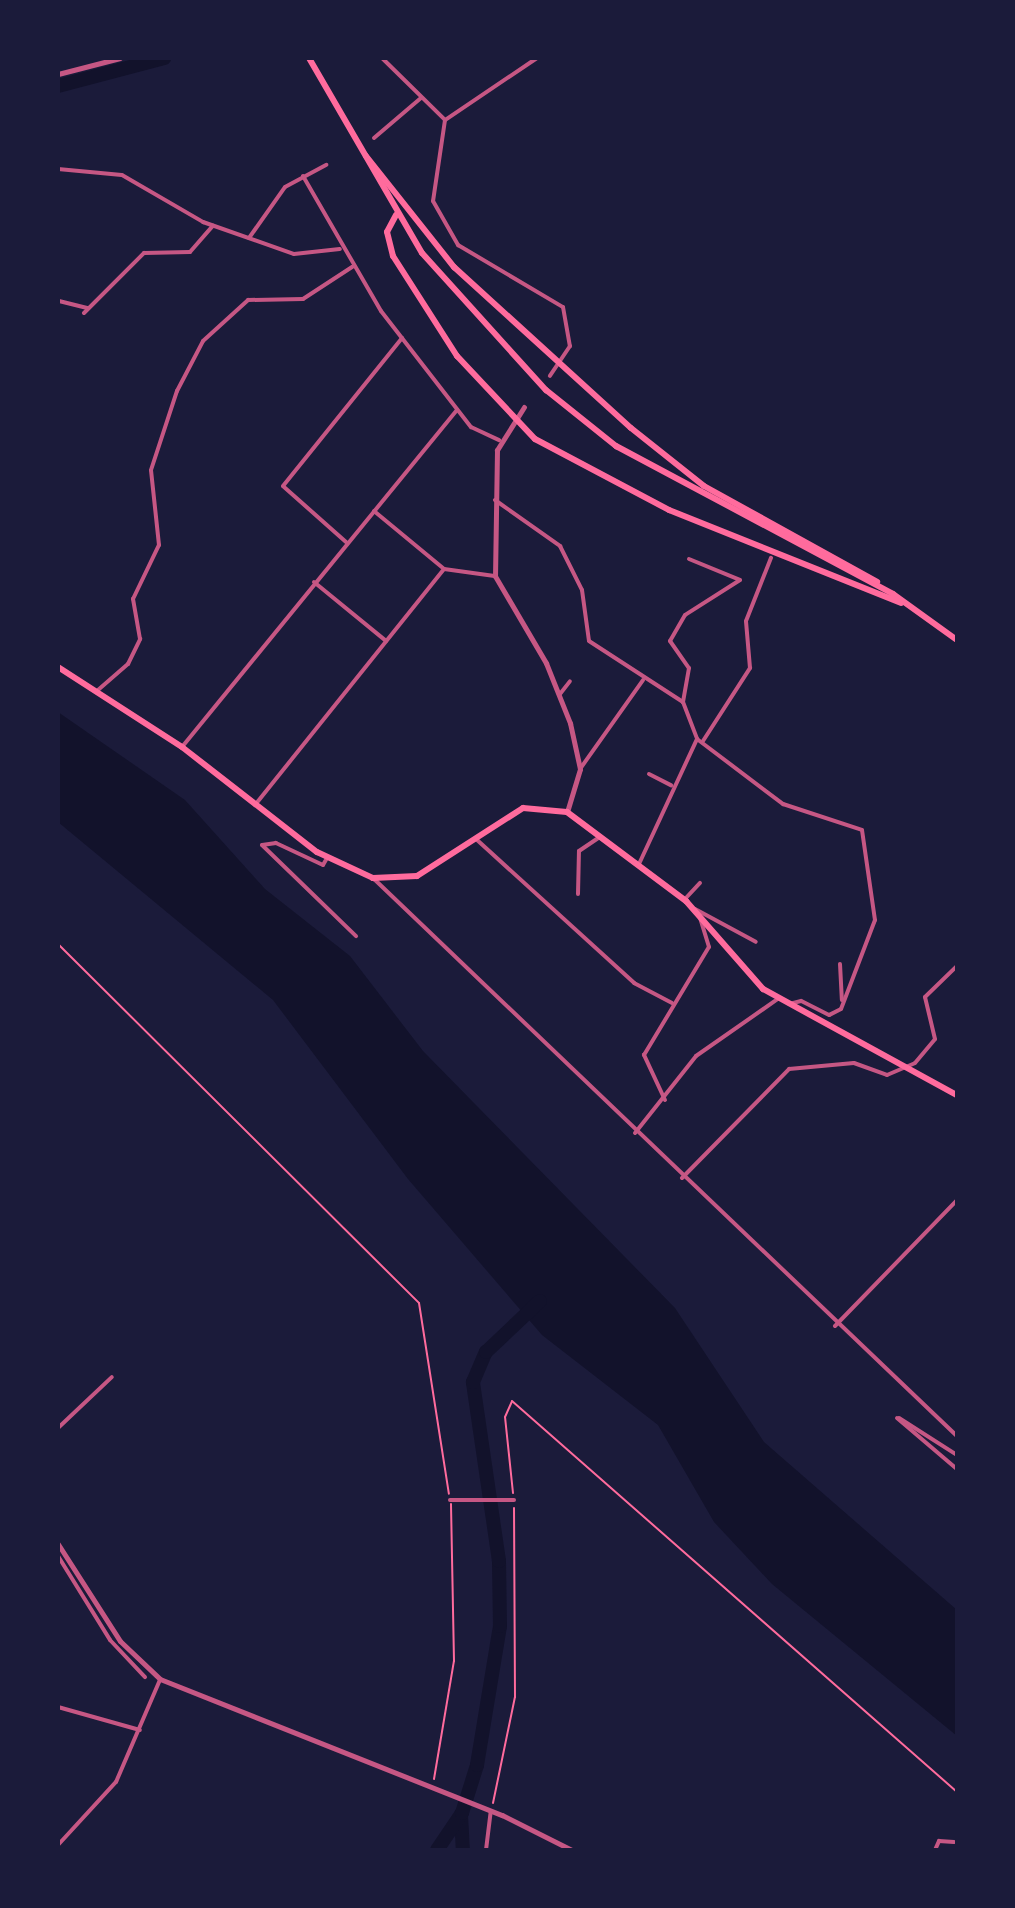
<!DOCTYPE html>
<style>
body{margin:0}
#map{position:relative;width:1015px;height:1908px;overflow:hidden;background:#1b1b3a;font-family:"Playfair Display",serif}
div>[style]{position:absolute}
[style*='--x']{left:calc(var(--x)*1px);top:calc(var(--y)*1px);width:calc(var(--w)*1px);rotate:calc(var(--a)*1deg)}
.water>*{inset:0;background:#12122b}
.river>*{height:14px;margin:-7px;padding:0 7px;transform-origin:7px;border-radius:7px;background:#12122b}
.path>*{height:2px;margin:-1px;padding:0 1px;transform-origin:1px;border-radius:1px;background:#ff6b9d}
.minor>*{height:4px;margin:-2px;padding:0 2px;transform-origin:2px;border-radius:2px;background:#c65784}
.tertiary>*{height:5px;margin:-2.5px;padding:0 2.5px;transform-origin:2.5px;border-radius:2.5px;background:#c65784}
.primary>*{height:6px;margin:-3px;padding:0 3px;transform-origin:3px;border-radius:3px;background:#ff6b9d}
.trunk>*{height:6px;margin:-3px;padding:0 3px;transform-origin:3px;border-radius:3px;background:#ff6b9d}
span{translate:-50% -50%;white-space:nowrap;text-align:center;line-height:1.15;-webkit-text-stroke:8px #1b1b3a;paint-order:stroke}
.frame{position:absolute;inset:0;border:60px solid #1b1b3a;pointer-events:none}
</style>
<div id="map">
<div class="water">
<i style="clip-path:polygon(58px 712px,185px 800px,265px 889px,350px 956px,423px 1051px,675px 1308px,764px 1442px,957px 1610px,957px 1736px,772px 1584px,714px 1522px,658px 1425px,542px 1335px,408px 1179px,273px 1000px,58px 822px)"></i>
</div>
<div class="river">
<i style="--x:58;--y:86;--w:110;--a:-14.8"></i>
<i style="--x:461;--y:1815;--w:35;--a:87"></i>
<i style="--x:437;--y:1850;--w:45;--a:-56"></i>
<i style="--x:462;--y:1813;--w:50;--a:-72.6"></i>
<i style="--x:477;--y:1765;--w:141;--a:-80.6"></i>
<i style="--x:500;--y:1626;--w:65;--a:-90.9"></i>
<i style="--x:499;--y:1561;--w:181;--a:-98.3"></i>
<i style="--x:473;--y:1382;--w:33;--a:-67"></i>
<i style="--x:486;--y:1352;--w:74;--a:-43.4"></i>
</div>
<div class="path">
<i style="--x:58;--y:944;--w:509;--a:44.84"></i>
<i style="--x:419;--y:1303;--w:193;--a:81.1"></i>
<i style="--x:513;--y:1493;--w:76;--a:-96"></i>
<i style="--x:505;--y:1417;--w:17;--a:-66"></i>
<i style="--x:512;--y:1401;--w:592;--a:41.3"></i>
<i style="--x:434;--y:1779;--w:120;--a:-80.4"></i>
<i style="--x:454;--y:1661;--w:157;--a:-91.1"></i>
<i style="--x:493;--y:1803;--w:108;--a:-78.3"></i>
<i style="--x:515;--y:1697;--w:189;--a:-90.3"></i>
</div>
<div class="minor">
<i style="--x:382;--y:58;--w:88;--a:44.5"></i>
<i style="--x:537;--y:58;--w:111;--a:146"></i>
<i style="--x:445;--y:120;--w:82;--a:98.4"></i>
<i style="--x:433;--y:201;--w:51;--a:60.4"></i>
<i style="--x:458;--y:245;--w:122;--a:30.6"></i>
<i style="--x:563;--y:307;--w:40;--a:80"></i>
<i style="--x:570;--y:346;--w:36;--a:124"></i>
<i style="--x:374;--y:138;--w:62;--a:-40.4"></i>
<i style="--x:58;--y:169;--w:64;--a:5.4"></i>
<i style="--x:122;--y:175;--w:94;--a:30.1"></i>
<i style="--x:203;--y:222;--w:96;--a:19.4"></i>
<i style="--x:294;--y:254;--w:46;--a:-6.2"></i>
<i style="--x:303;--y:176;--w:156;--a:60"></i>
<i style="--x:381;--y:311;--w:147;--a:52.2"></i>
<i style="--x:471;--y:427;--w:31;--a:25"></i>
<i style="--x:249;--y:238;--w:62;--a:-54.8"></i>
<i style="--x:285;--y:187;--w:47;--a:-28.2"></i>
<i style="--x:59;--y:301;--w:30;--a:14"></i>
<i style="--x:84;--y:313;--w:85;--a:-45"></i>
<i style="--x:144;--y:253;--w:46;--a:-1.2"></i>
<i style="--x:190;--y:252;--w:35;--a:-49"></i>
<i style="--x:495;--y:500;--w:80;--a:35.3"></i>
<i style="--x:560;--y:546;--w:49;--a:63.4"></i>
<i style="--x:582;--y:590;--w:51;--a:82.2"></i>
<i style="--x:589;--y:641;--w:112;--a:33"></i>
<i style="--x:374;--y:511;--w:91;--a:39.6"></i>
<i style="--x:444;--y:569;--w:51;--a:7.8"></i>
<i style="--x:346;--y:542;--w:84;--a:-138.4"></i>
<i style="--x:283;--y:486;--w:190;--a:-51.2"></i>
<i style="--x:689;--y:559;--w:55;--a:22.4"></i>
<i style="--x:740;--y:580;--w:65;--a:147.5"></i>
<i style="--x:685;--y:615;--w:30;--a:120"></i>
<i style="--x:670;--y:641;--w:33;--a:55"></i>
<i style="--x:689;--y:668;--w:35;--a:100"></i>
<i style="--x:683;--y:702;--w:40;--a:69"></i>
<i style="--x:314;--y:582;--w:93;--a:39.3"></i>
<i style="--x:98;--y:690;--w:40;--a:-41"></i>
<i style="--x:128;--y:664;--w:28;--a:-64"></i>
<i style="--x:140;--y:639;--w:41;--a:-99.9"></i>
<i style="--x:133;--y:599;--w:60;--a:-64.3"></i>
<i style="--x:159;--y:545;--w:75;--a:-96.1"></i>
<i style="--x:151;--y:470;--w:83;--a:-71.8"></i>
<i style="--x:177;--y:391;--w:56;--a:-62.5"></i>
<i style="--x:203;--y:341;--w:61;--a:-42.3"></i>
<i style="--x:248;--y:300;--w:55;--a:-1"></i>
<i style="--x:303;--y:299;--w:59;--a:-33.1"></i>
<i style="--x:560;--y:694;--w:16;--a:-52"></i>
<i style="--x:703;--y:741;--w:87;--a:-57.2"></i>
<i style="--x:750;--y:668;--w:47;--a:-94.9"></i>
<i style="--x:746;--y:621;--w:68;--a:-68.4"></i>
<i style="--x:182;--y:747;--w:435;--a:-50.8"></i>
<i style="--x:580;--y:769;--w:109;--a:-54.7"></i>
<i style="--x:649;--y:774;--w:25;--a:27"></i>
<i style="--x:255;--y:805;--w:302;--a:-51.3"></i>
<i style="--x:476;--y:839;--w:214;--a:42.3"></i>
<i style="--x:634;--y:983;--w:43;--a:27.8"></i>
<i style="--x:327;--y:858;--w:8;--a:120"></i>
<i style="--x:323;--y:865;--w:52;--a:-154.9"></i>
<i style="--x:276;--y:843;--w:14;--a:172"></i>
<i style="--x:262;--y:845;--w:131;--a:44.1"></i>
<i style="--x:639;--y:864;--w:138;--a:-65.1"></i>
<i style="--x:697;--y:739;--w:108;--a:37.1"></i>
<i style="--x:783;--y:804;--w:83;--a:18.2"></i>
<i style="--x:862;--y:830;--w:91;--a:81.8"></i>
<i style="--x:875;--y:920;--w:95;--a:110.9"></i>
<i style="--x:841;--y:1009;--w:13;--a:153"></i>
<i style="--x:829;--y:1015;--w:31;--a:-153"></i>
<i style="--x:801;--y:1001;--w:12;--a:166"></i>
<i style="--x:373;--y:878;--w:808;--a:43.7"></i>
<i style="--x:578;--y:894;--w:43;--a:-88.7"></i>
<i style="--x:579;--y:851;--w:25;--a:-34"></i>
<i style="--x:685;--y:899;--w:22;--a:-47"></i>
<i style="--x:695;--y:909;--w:69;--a:28.4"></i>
<i style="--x:840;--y:964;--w:36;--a:87"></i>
<i style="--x:665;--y:1100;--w:50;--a:-115"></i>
<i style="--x:644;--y:1055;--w:126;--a:-59"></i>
<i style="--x:709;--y:947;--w:30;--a:-107"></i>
<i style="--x:635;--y:1133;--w:98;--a:-51.6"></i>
<i style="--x:696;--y:1056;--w:101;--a:-34.9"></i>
<i style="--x:682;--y:1178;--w:153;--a:-45.5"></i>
<i style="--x:789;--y:1069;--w:65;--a:-5.3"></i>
<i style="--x:854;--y:1063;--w:35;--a:20"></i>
<i style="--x:887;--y:1075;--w:30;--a:-23"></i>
<i style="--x:915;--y:1063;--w:31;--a:-50"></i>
<i style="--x:935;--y:1039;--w:43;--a:-103.4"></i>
<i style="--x:925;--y:997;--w:45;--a:-44.1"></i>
<i style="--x:835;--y:1326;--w:175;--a:-45.9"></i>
<i style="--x:897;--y:1418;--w:79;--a:40.4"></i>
<i style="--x:899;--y:1418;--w:69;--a:32.5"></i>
<i style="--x:58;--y:1428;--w:74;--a:-43.4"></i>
<i style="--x:450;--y:1500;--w:64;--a:0"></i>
<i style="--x:58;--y:1556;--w:99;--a:58.2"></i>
<i style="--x:110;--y:1640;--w:51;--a:46.6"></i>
<i style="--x:58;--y:1707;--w:85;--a:15.7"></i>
<i style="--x:58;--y:1845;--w:86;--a:-47.4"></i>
<i style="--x:116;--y:1782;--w:111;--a:-66.7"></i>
<i style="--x:486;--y:1850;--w:38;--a:-83"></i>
<i style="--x:935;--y:1850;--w:10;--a:-66"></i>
<i style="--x:939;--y:1841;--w:15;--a:4"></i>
</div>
<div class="tertiary">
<i style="--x:58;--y:74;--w:64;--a:-14.5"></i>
<i style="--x:524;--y:407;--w:51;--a:122.1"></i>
<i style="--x:497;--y:450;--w:126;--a:90.9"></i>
<i style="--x:495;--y:576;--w:101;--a:59.6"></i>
<i style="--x:546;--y:663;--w:65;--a:68.2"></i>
<i style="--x:570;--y:723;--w:47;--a:77.7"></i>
<i style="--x:580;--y:769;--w:45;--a:106.8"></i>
<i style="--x:58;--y:1544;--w:115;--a:57.4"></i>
<i style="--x:120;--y:1641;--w:55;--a:43.5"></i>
<i style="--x:160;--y:1679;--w:368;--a:21.7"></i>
<i style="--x:502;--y:1815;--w:78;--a:26.6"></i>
</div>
<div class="primary">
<i style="--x:58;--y:667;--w:148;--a:32.8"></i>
<i style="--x:182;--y:747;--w:171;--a:37.9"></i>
<i style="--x:317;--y:852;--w:62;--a:24.9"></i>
<i style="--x:373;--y:878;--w:44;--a:-2.6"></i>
<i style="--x:417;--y:876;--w:126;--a:-32.7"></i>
<i style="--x:523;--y:808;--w:44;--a:5.2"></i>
<i style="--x:567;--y:812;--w:149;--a:36.8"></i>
<i style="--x:686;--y:901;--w:117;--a:48.8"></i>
<i style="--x:763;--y:989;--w:221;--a:28.7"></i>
</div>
<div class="trunk">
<i style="--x:309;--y:58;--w:225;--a:59.9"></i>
<i style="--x:422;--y:253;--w:185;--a:47.9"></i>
<i style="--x:546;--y:390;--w:90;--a:38.7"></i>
<i style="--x:616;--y:446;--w:314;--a:28.1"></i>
<i style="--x:893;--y:594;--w:79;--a:35.7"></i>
<i style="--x:366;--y:156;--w:142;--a:51.6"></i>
<i style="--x:454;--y:267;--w:239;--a:42.3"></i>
<i style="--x:631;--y:428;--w:93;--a:38.5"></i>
<i style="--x:704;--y:486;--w:198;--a:29"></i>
<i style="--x:396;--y:215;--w:19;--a:118"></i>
<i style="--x:387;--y:232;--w:25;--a:76"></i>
<i style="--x:393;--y:256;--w:119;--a:57.4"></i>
<i style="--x:457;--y:356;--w:114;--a:46.8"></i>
<i style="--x:535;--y:439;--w:152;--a:27.9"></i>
<i style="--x:669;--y:510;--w:250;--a:21.8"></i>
</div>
<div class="frame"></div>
</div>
